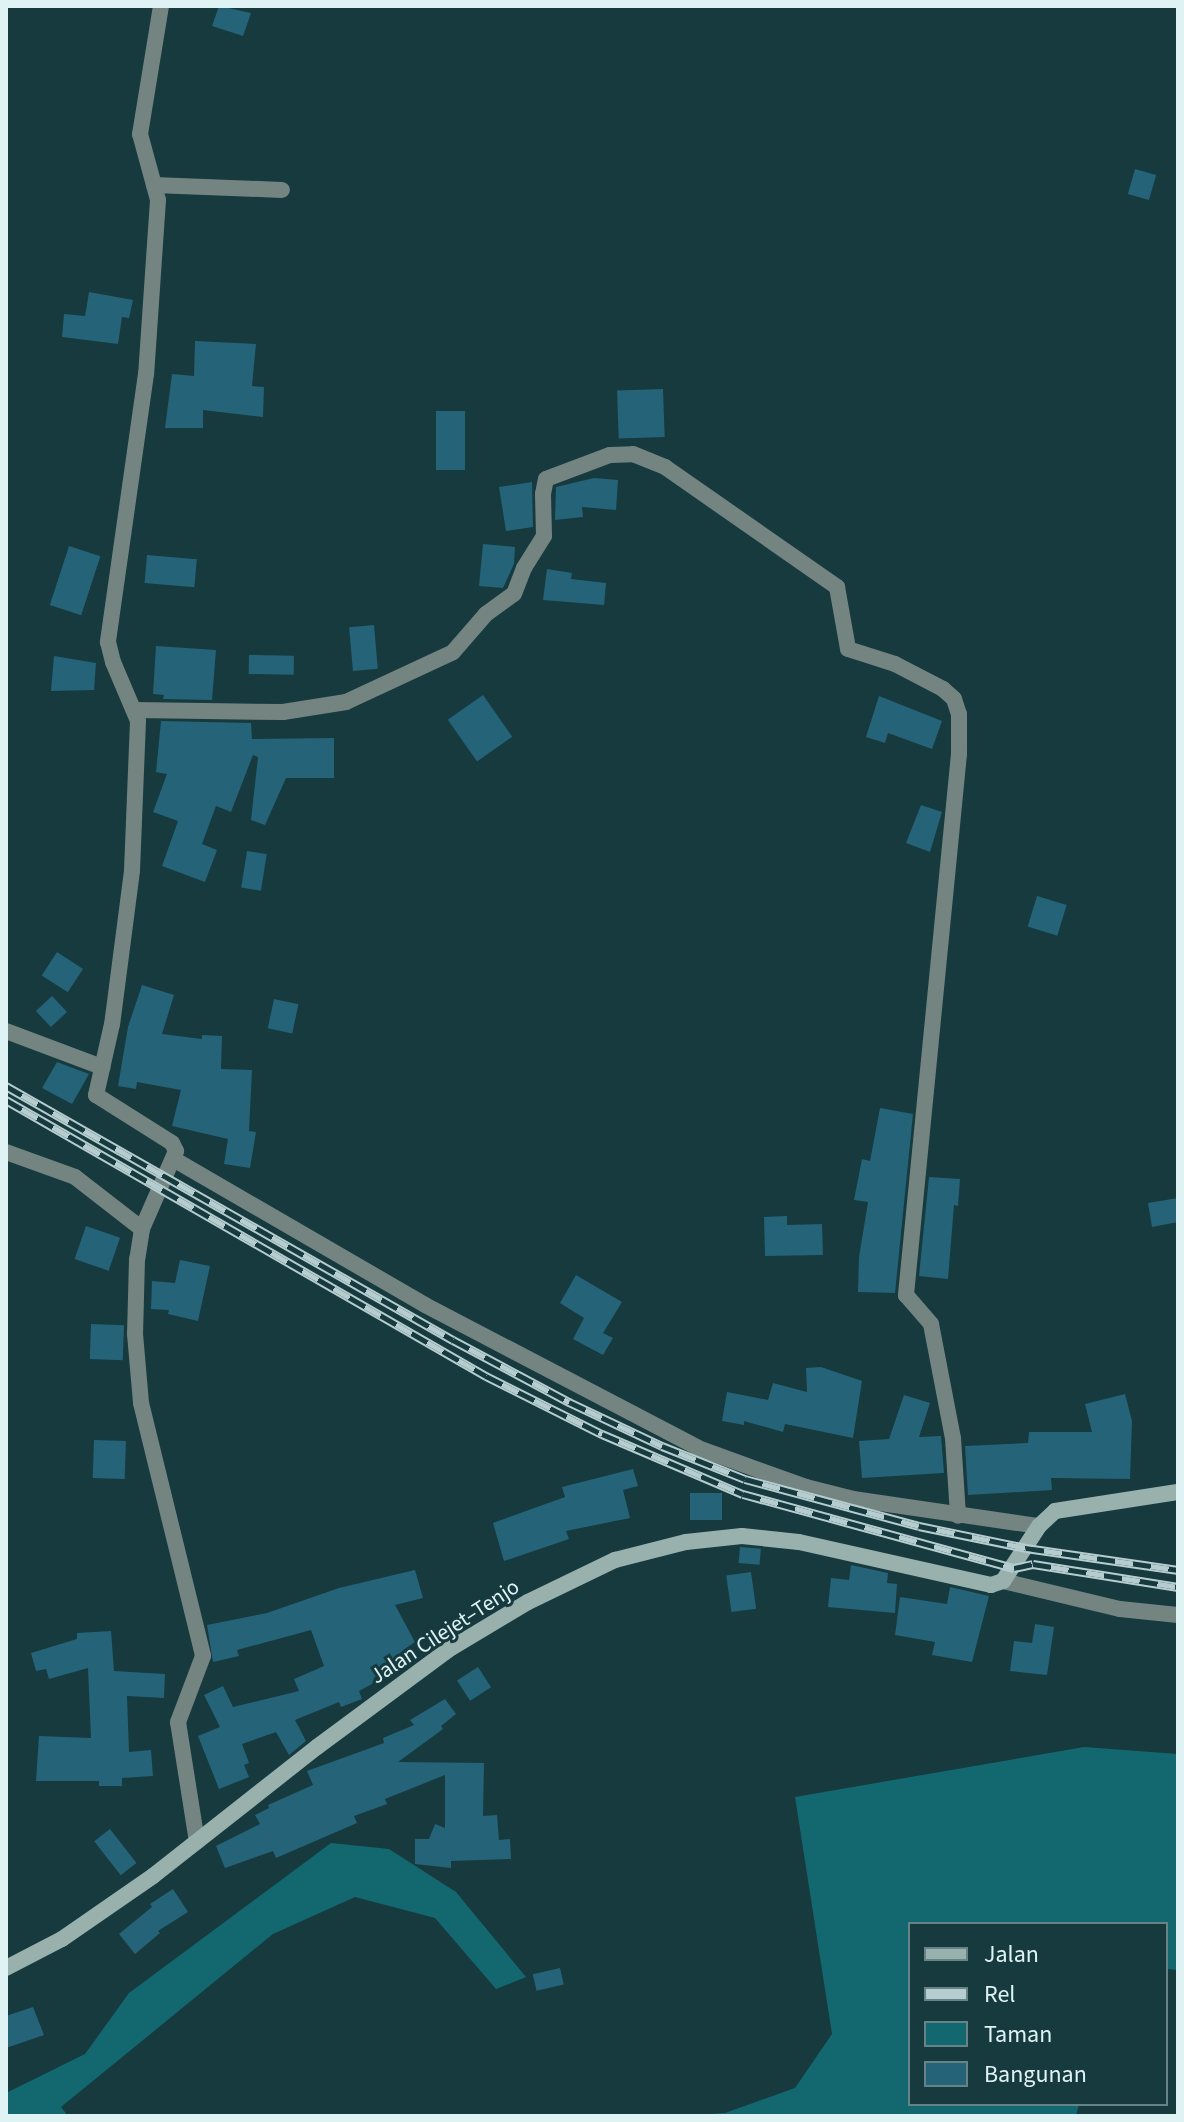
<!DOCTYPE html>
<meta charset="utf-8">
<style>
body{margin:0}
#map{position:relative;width:1184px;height:2122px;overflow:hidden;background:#163a3e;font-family:"Source Sans 3",sans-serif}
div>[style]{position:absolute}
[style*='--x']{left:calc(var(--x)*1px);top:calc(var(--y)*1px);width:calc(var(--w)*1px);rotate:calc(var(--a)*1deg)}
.green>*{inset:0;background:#13676f}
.building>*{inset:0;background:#256379;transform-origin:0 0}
.minor>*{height:16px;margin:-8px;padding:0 8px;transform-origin:8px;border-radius:8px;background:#748481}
.secondary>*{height:16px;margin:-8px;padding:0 8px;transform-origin:8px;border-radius:8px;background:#98b1ad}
.rail>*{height:9px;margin-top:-4.5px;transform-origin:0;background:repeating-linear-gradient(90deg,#163a3e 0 18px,#b6cdd0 0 36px);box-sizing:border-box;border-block:2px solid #b6cdd0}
span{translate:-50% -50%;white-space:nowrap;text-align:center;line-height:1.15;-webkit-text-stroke:6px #163a3e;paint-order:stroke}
.street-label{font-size:22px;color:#dff3f5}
.frame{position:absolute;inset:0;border:8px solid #dff3f5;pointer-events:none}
.legend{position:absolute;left:908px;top:1922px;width:260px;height:184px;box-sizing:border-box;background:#163a3e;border:2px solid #668487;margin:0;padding:10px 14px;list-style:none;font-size:24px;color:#dff3f5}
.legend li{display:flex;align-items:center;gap:16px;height:40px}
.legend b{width:40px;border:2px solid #668487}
</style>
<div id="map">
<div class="green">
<i style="clip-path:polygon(1084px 1747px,1178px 1754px,1178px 1970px,1166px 1969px,1166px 1924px,910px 1924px,910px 2104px,1079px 2104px,1076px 2116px,680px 2116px,725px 2113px,795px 2088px,832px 2034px,795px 1797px)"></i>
<i style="clip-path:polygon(331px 1843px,389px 1849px,456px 1892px,526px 1977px,496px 1989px,435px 1918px,355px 1897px,273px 1934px,61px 2107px,68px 2116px,6px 2116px,6px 2093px,85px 2054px,129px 1993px)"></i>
</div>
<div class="building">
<i style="clip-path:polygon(219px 6px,251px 13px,243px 36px,212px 26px)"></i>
<i style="left:1135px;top:169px;width:22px;height:26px;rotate:16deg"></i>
<i style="clip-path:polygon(89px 292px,133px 300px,129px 318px,122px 317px,118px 344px,62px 337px,64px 314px,85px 316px)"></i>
<i style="clip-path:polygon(195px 341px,256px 344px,252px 386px,264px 387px,263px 417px,203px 410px,203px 428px,165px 428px,172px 374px,194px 376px)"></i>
<i style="left:663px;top:389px;width:48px;height:46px;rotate:88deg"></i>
<i style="left:436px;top:411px;width:29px;height:59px"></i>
<i style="clip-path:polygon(594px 478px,618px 480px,616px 510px,582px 507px,583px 517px,555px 520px,556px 487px)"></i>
<i style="clip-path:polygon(532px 482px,533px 527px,506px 531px,499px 487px)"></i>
<i style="clip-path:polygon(483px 544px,515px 547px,514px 564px,503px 588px,479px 586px)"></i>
<i style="left:69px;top:546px;width:33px;height:62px;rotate:18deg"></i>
<i style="left:147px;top:555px;width:50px;height:28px;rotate:5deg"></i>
<i style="clip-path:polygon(547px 569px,572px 573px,571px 579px,606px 583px,604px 605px,543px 600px)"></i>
<i style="left:374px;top:625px;width:44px;height:25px;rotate:85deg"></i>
<i style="clip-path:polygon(156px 646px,216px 650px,212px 700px,163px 699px,164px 695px,153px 694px)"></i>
<i style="left:249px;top:655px;width:45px;height:19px;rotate:1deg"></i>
<i style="clip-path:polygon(54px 656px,96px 663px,94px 690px,51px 691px)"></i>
<i style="left:483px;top:695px;width:51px;height:43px;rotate:55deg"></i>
<i style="clip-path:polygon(879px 696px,942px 721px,932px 749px,888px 733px,885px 743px,866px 737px)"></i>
<i style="clip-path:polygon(161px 721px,251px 723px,252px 739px,334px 738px,334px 778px,286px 778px,265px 825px,251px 820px,258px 757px,253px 755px,231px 812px,216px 806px,202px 844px,217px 850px,205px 882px,162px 866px,178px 821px,153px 812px,167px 774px,156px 772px)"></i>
<i style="clip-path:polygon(921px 805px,942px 812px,930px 852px,906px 843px)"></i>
<i style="left:247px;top:851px;width:20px;height:37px;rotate:9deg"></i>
<i style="left:1037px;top:896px;width:31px;height:32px;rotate:17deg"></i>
<i style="left:57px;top:952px;width:31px;height:28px;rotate:33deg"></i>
<i style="clip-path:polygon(142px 985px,174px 995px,162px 1034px,202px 1039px,202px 1035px,222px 1036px,221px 1069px,252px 1070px,249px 1131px,256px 1132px,250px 1168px,224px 1164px,228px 1139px,172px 1126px,181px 1090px,137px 1082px,136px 1089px,118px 1086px,128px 1027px)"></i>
<i style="left:52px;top:996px;width:22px;height:22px;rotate:47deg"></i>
<i style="left:274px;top:999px;width:25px;height:30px;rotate:12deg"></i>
<i style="clip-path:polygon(57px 1062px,89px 1074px,72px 1104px,42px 1088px)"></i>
<i style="clip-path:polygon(880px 1108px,913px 1114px,895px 1293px,858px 1292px,859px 1257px,868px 1202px,854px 1200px,862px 1159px,870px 1161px)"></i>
<i style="clip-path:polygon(929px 1177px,960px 1179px,958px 1206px,954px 1205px,948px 1279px,919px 1276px)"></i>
<i style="clip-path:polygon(1178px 1198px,1178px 1222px,1152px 1227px,1148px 1203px)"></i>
<i style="clip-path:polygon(787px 1216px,787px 1225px,822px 1224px,823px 1255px,765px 1256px,764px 1217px)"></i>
<i style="left:86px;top:1226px;width:36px;height:35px;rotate:19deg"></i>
<i style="clip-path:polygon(180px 1260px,210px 1266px,198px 1321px,168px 1314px,169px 1310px,151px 1309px,152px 1281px,175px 1283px)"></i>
<i style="clip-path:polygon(576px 1275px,622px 1302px,603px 1333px,613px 1338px,603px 1355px,573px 1339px,584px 1318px,560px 1303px)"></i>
<i style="left:91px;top:1324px;width:33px;height:35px;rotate:2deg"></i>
<i style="clip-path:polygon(821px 1367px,862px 1381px,853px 1438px,785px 1424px,783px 1432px,744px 1421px,744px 1425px,722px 1421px,727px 1392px,768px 1400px,773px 1383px,807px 1392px,806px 1368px)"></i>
<i style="clip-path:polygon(1125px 1394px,1132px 1421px,1130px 1479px,1051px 1478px,1052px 1490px,968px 1495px,965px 1446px,1028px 1443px,1029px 1432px,1092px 1432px,1085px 1404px)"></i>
<i style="clip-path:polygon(904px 1395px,930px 1403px,919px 1437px,941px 1436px,944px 1473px,862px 1478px,859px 1441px,889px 1439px)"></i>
<i style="left:94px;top:1440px;width:32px;height:38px;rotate:2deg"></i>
<i style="clip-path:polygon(633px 1469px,638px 1486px,623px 1490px,630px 1518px,566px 1531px,569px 1539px,504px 1561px,493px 1523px,565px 1497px,562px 1487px)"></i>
<i style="left:690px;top:1493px;width:32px;height:27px"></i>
<i style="left:740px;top:1547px;width:21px;height:16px;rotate:5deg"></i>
<i style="clip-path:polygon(851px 1565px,888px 1573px,887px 1583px,897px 1584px,895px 1613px,828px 1607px,831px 1578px,849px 1580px)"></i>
<i style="clip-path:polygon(415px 1570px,423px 1598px,395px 1605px,415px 1642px,402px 1651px,407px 1656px,385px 1677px,359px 1691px,362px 1699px,341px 1707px,339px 1702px,295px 1720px,306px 1741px,289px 1755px,276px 1732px,242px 1744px,249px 1763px,244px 1765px,249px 1777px,219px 1789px,198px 1736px,220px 1727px,204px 1695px,223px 1686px,233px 1707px,299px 1691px,294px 1679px,324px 1666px,311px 1630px,237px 1650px,239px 1656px,213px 1662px,207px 1625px,267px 1613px,339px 1588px)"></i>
<i style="left:751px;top:1572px;width:37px;height:25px;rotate:82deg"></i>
<i style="clip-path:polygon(950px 1587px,989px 1596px,972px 1662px,932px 1655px,935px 1642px,895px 1635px,900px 1597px,947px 1604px)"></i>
<i style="clip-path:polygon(1035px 1624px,1054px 1627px,1047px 1675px,1010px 1671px,1014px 1641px,1032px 1643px)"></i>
<i style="clip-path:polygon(111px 1631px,114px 1671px,165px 1674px,164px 1698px,127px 1696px,129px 1752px,151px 1750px,153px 1776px,122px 1778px,122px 1786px,99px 1786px,99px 1781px,36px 1781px,39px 1736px,91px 1738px,88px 1668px,49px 1679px,46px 1669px,36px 1671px,31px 1653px,77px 1639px,77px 1633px)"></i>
<i style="left:478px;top:1667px;width:24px;height:25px;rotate:57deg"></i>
<i style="clip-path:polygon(445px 1699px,456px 1714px,441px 1726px,443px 1729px,398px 1762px,484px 1763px,483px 1816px,497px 1815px,499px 1840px,510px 1839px,511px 1859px,451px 1861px,451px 1868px,415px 1864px,415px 1839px,429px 1839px,435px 1824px,445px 1828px,445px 1775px,385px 1799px,387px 1804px,354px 1816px,357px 1823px,276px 1858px,273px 1851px,225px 1868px,216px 1846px,260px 1824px,255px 1815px,269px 1808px,268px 1805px,313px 1785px,307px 1771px,384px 1743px,383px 1738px,414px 1725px,410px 1720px)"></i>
<i style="left:110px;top:1829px;width:43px;height:20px;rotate:52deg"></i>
<i style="clip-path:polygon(173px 1889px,188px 1912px,158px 1931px,160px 1933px,135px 1954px,119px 1934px,152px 1907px,150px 1904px)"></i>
<i style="left:560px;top:1968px;width:17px;height:28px;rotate:77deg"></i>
<i style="clip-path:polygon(33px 2007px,44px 2035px,6px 2048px,6px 2016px)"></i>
</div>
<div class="minor">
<i style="--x:161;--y:6;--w:130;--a:99.3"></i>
<i style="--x:140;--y:134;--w:68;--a:74.7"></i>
<i style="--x:158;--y:200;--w:174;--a:93.9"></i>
<i style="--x:146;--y:374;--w:271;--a:98.1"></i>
<i style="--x:108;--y:642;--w:21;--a:76"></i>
<i style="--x:113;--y:662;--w:64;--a:67"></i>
<i style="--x:138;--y:721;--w:150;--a:92.3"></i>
<i style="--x:132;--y:871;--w:154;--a:97.4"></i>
<i style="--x:112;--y:1024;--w:73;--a:102.7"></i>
<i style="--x:96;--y:1095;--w:90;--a:32.3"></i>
<i style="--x:172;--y:1143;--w:9;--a:63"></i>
<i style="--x:176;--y:1151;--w:85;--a:113.6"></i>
<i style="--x:142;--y:1229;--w:30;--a:99"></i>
<i style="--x:137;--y:1259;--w:75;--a:91.5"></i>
<i style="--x:135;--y:1334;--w:69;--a:85"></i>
<i style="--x:141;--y:1403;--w:260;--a:76.2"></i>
<i style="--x:203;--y:1656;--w:71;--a:110.7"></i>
<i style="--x:178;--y:1722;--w:121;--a:81"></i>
<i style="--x:154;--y:185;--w:128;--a:2.2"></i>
<i style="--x:135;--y:710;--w:148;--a:0.8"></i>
<i style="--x:283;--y:712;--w:64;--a:-9"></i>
<i style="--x:346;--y:702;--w:118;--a:-25"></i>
<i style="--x:453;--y:652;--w:50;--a:-49"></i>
<i style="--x:486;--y:614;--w:34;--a:-36"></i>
<i style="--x:514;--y:594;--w:28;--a:-69"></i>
<i style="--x:524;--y:568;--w:38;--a:-58"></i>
<i style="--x:544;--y:536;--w:42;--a:-91.4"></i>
<i style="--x:543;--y:494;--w:15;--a:-79"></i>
<i style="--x:546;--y:479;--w:68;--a:-20.6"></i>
<i style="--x:610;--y:455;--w:23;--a:-2"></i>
<i style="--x:633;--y:454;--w:35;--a:22"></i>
<i style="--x:665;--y:467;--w:210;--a:34.9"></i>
<i style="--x:837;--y:587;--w:63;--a:79.9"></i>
<i style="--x:848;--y:649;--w:49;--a:17.7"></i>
<i style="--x:895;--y:664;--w:54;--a:27.5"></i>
<i style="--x:943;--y:689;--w:15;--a:42"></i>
<i style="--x:954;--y:699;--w:16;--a:72"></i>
<i style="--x:959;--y:714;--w:40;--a:90"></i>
<i style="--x:959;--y:754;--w:544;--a:95.6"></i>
<i style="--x:906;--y:1295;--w:38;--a:49"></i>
<i style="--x:931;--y:1324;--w:116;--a:79.1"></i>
<i style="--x:953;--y:1438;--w:78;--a:86.3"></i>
<i style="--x:6;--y:1031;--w:103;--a:20.6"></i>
<i style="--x:6;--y:1152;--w:73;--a:19.9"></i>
<i style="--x:75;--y:1177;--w:85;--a:37.8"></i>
<i style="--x:175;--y:1160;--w:289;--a:30.1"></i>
<i style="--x:425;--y:1305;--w:308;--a:27.6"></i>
<i style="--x:698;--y:1448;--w:115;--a:19.9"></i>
<i style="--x:806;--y:1487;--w:49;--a:14.3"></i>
<i style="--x:853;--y:1499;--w:188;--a:8.3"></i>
<i style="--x:1003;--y:1581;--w:120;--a:13.5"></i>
<i style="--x:1120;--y:1609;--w:58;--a:5.9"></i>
</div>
<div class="secondary">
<i style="--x:6;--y:1968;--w:63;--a:-27.4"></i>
<i style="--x:62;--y:1939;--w:111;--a:-34.7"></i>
<i style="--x:153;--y:1876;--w:209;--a:-38.2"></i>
<i style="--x:317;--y:1747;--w:163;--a:-36.5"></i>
<i style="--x:448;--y:1650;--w:93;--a:-31"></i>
<i style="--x:528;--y:1602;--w:97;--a:-25.8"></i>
<i style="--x:615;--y:1560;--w:73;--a:-14.2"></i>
<i style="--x:686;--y:1542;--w:56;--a:-6.1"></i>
<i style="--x:742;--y:1536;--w:57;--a:6"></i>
<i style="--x:799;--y:1542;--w:197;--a:12.6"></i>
<i style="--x:991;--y:1585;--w:13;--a:-18"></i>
<i style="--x:1003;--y:1581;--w:66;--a:-56.8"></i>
<i style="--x:1039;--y:1526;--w:22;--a:-43"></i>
<i style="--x:1055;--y:1511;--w:124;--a:-8.8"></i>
</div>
<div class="rail">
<i style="--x:6;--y:1086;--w:514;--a:29.61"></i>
<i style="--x:453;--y:1340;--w:132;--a:28.1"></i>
<i style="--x:569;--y:1402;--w:103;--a:25.3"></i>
<i style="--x:662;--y:1446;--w:89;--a:21.7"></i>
<i style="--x:745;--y:1479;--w:180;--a:15.1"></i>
<i style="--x:919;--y:1526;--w:109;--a:11.6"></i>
<i style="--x:1026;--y:1548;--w:154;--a:8.2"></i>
<i style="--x:6;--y:1100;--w:554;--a:29.9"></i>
<i style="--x:486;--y:1376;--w:130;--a:26.6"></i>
<i style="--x:602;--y:1434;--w:153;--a:23.1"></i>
<i style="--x:743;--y:1494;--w:281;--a:15.3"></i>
<i style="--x:1014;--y:1568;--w:19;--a:-12"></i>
<i style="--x:1033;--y:1564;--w:147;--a:9"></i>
</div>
<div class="street-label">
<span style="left:445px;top:1632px;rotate:-33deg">Jalan Cilejet–Tenjo</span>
</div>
<div class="frame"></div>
<ul class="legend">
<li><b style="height:10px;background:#98b1ad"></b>Jalan</li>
<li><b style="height:10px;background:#b6cdd0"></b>Rel</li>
<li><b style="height:22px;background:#13676f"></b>Taman</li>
<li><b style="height:22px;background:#256379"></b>Bangunan</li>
</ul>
</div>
